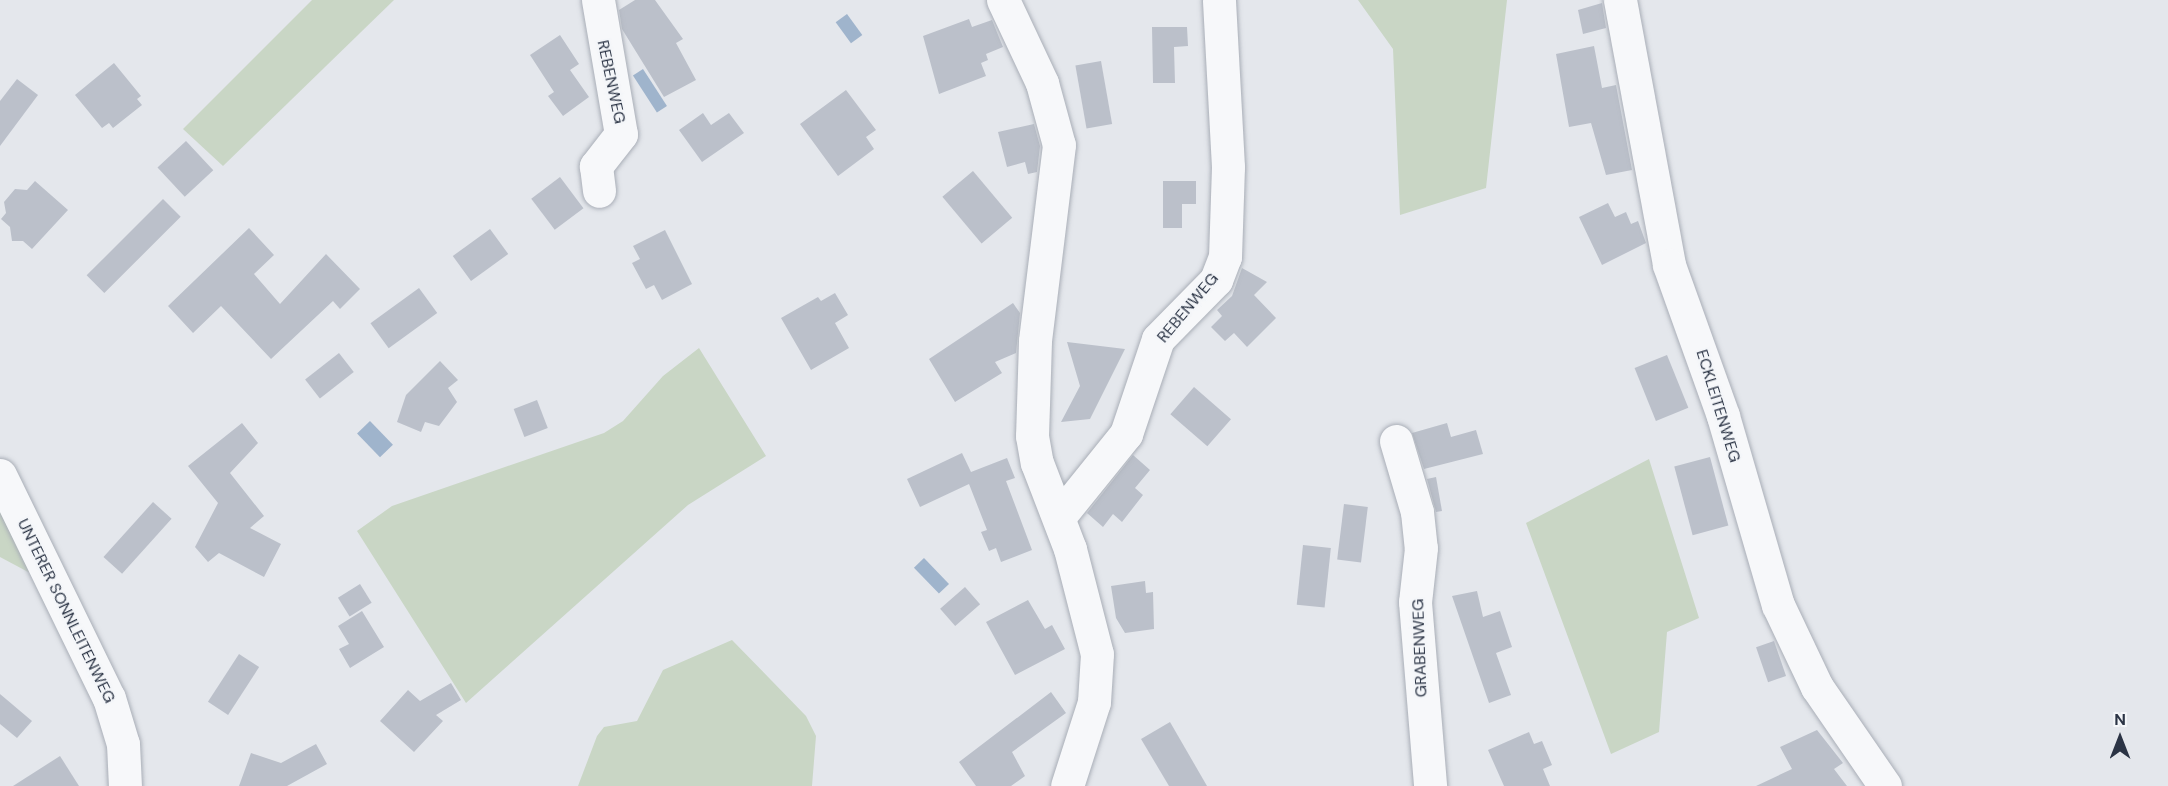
<!DOCTYPE html>
<style>
body{margin:0}
#map{position:relative;width:2168px;height:786px;overflow:hidden;background:#e4e7ec;font-family:"DM Sans",sans-serif}
div>[style]{position:absolute}
[style*='--x']{left:calc(var(--x)*1px);top:calc(var(--y)*1px);width:calc(var(--w)*1px);rotate:calc(var(--a)*1deg)}
.green>*{inset:0;background:#c9d6c5}
.water>*{inset:0;background:#9fb4cc;transform-origin:0 0}
.building>*{inset:0;background:#bbc0ca;transform-origin:0 0}
.roads{filter:drop-shadow(0 0 2px #a9aeb7) drop-shadow(0 0 2px #a9aeb7)}
.minor>*{height:33px;margin:-16.5px;padding:0 16.5px;transform-origin:16.5px;border-radius:16.5px;background:#f7f8fa}
span{translate:-50% -50%;white-space:nowrap;text-align:center;line-height:1.15;-webkit-text-stroke:4.5px #f4f6f9;paint-order:stroke}
.street-label{font-size:16px;color:#2b3445}
.north{position:absolute;left:2090px;top:708px;width:60px;height:60px;-webkit-text-stroke:4px #f4f6f9;paint-order:stroke;rotate:0deg;font-size:16px;font-weight:700;line-height:24px;text-align:center;color:#2b3445}
.north::after{content:'';display:block;margin:auto;width:21px;height:27px;background:#2b3445;clip-path:polygon(50% 0,100% 100%,50% 72%,0 100%)}
</style>
<div id="map">
<div class="green">
<i style="clip-path:polygon(312px 0,394px 0,223px 166px,183px 129px)"></i>
<i style="clip-path:polygon(1358px 0,1507px 0,1486px 188px,1400px 215px,1393px 49px)"></i>
<i style="clip-path:polygon(699px 348px,766px 456px,688px 505px,466px 703px,357px 531px,392px 506px,604px 433px,623px 421px,663px 376px)"></i>
<i style="clip-path:polygon(1649px 459px,1699px 618px,1667px 632px,1659px 732px,1611px 754px,1526px 523px)"></i>
<i style="clip-path:polygon(0 502px,30px 573px,0 557px)"></i>
<i style="clip-path:polygon(732px 640px,806px 716px,816px 736px,812px 786px,578px 786px,597px 736px,604px 727px,637px 721px,663px 670px)"></i>
</div>
<div class="water">
<i style="left:847px;top:14px;width:26px;height:14px;rotate:54deg"></i>
<i style="left:643px;top:69px;width:44px;height:12px;rotate:57deg"></i>
<i style="left:370px;top:421px;width:33px;height:18px;rotate:46deg"></i>
<i style="left:924px;top:558px;width:36px;height:14px;rotate:46deg"></i>
</div>
<div class="building">
<i style="clip-path:polygon(635px 0,655px 0,683px 39px,676px 43px,696px 80px,664px 97px,622px 29px,619px 10px)"></i>
<i style="clip-path:polygon(1602px 3px,1606px 28px,1583px 34px,1578px 10px)"></i>
<i style="clip-path:polygon(969px 19px,972px 27px,992px 20px,1003px 47px,986px 54px,988px 60px,981px 63px,986px 76px,939px 94px,923px 36px)"></i>
<i style="clip-path:polygon(1152px 27px,1187px 27px,1188px 46px,1174px 47px,1175px 83px,1153px 83px)"></i>
<i style="clip-path:polygon(560px 35px,579px 64px,570px 70px,589px 97px,563px 116px,548px 96px,554px 92px,530px 55px)"></i>
<i style="clip-path:polygon(1594px 46px,1602px 88px,1616px 85px,1632px 170px,1606px 175px,1591px 123px,1569px 127px,1556px 54px)"></i>
<i style="left:1101px;top:61px;width:64px;height:26px;rotate:80deg"></i>
<i style="clip-path:polygon(114px 63px,141px 96px,137px 99px,142px 105px,113px 128px,109px 123px,102px 128px,75px 95px)"></i>
<i style="clip-path:polygon(17px 79px,38px 95px,0 146px,0 101px)"></i>
<i style="clip-path:polygon(846px 90px,876px 130px,866px 137px,874px 149px,838px 176px,800px 124px)"></i>
<i style="clip-path:polygon(703px 113px,711px 125px,729px 113px,744px 133px,702px 162px,679px 130px)"></i>
<i style="clip-path:polygon(1034px 124px,1040px 146px,1037px 172px,1028px 174px,1025px 162px,1007px 167px,998px 132px)"></i>
<i style="left:186px;top:141px;width:40px;height:39px;rotate:47deg"></i>
<i style="left:973px;top:171px;width:61px;height:40px;rotate:50deg"></i>
<i style="left:560px;top:177px;width:39px;height:36px;rotate:53deg"></i>
<i style="clip-path:polygon(35px 181px,68px 210px,32px 249px,23px 241px,12px 241px,10px 227px,1px 219px,6px 213px,4px 202px,15px 189px,27px 190px)"></i>
<i style="clip-path:polygon(1163px 181px,1196px 181px,1196px 204px,1182px 204px,1182px 228px,1163px 228px)"></i>
<i style="left:163px;top:199px;width:25px;height:108px;rotate:45deg"></i>
<i style="clip-path:polygon(1608px 203px,1615px 217px,1626px 212px,1631px 224px,1638px 221px,1646px 243px,1602px 265px,1579px 217px)"></i>
<i style="clip-path:polygon(249px 228px,274px 255px,254px 274px,280px 304px,326px 254px,360px 289px,340px 309px,333px 301px,271px 359px,221px 306px,193px 333px,168px 306px)"></i>
<i style="left:490px;top:229px;width:31px;height:46px;rotate:54deg"></i>
<i style="clip-path:polygon(665px 230px,692px 284px,662px 300px,654px 285px,646px 289px,632px 263px,640px 259px,633px 246px)"></i>
<i style="clip-path:polygon(1242px 268px,1267px 282px,1254px 295px,1276px 318px,1247px 347px,1234px 333px,1225px 341px,1211px 327px,1222px 316px,1217px 310px,1232px 296px)"></i>
<i style="left:419px;top:288px;width:31px;height:60px;rotate:54deg"></i>
<i style="clip-path:polygon(835px 293px,848px 315px,835px 323px,849px 348px,811px 370px,781px 318px,818px 297px,821px 301px)"></i>
<i style="clip-path:polygon(1013px 303px,1020px 313px,1016px 353px,995px 362px,1002px 373px,955px 402px,929px 359px)"></i>
<i style="clip-path:polygon(1067px 342px,1125px 349px,1090px 419px,1061px 422px,1080px 386px)"></i>
<i style="left:339px;top:353px;width:24px;height:43px;rotate:52deg"></i>
<i style="left:1667px;top:355px;width:57px;height:35px;rotate:68deg"></i>
<i style="clip-path:polygon(440px 361px,458px 380px,448px 388px,457px 402px,439px 426px,425px 422px,421px 432px,397px 422px,406px 395px)"></i>
<i style="left:1194px;top:387px;width:49px;height:36px;rotate:41deg"></i>
<i style="left:537px;top:400px;width:30px;height:25px;rotate:69deg"></i>
<i style="clip-path:polygon(242px 423px,258px 443px,230px 473px,264px 516px,250px 528px,281px 544px,264px 577px,219px 553px,208px 562px,195px 547px,218px 503px,188px 466px)"></i>
<i style="clip-path:polygon(1447px 423px,1451px 437px,1476px 430px,1483px 454px,1424px 469px,1412px 433px)"></i>
<i style="clip-path:polygon(962px 453px,971px 472px,1007px 458px,1015px 478px,1006px 481px,1032px 550px,1001px 562px,996px 548px,989px 551px,981px 532px,987px 530px,969px 484px,920px 507px,907px 479px)"></i>
<i style="clip-path:polygon(1133px 455px,1150px 470px,1135px 488px,1143px 495px,1122px 522px,1113px 514px,1103px 527px,1087px 513px)"></i>
<i style="left:1710px;top:457px;width:71px;height:37px;rotate:75deg"></i>
<i style="clip-path:polygon(1436px 477px,1442px 511px,1436px 512px,1427px 479px)"></i>
<i style="left:153px;top:502px;width:25px;height:74px;rotate:42deg"></i>
<i style="left:1344px;top:504px;width:24px;height:56px;rotate:7deg"></i>
<i style="left:1303px;top:545px;width:28px;height:60px;rotate:6deg"></i>
<i style="clip-path:polygon(1145px 581px,1146px 593px,1153px 592px,1154px 629px,1125px 633px,1116px 618px,1111px 586px)"></i>
<i style="left:360px;top:584px;width:22px;height:26px;rotate:58deg"></i>
<i style="left:965px;top:587px;width:23px;height:33px;rotate:49deg"></i>
<i style="clip-path:polygon(1477px 591px,1483px 617px,1500px 611px,1512px 647px,1496px 653px,1511px 695px,1489px 703px,1452px 596px)"></i>
<i style="clip-path:polygon(1028px 600px,1045px 629px,1052px 625px,1065px 649px,1015px 675px,986px 622px)"></i>
<i style="clip-path:polygon(362px 611px,384px 647px,350px 668px,339px 649px,349px 644px,338px 626px)"></i>
<i style="left:1774px;top:641px;width:37px;height:19px;rotate:71deg"></i>
<i style="left:239px;top:654px;width:24px;height:57px;rotate:33deg"></i>
<i style="clip-path:polygon(451px 683px,461px 700px,436px 715px,443px 721px,414px 752px,380px 721px,408px 690px,420px 701px)"></i>
<i style="clip-path:polygon(1051px 692px,1066px 713px,1012px 752px,1025px 776px,1011px 786px,976px 786px,959px 762px)"></i>
<i style="clip-path:polygon(0 694px,32px 721px,17px 738px,0 724px)"></i>
<i style="clip-path:polygon(1170px 722px,1207px 786px,1169px 786px,1141px 739px)"></i>
<i style="clip-path:polygon(1817px 730px,1843px 763px,1834px 769px,1847px 786px,1756px 786px,1792px 769px,1780px 747px)"></i>
<i style="clip-path:polygon(1529px 732px,1534px 744px,1542px 741px,1552px 765px,1543px 769px,1550px 786px,1504px 786px,1488px 750px)"></i>
<i style="clip-path:polygon(316px 744px,327px 764px,287px 786px,239px 786px,251px 753px,281px 763px)"></i>
<i style="clip-path:polygon(60px 756px,79px 786px,13px 786px)"></i>
</div>
<div class="roads">
<div class="minor">
<i style="--x:598;--y:0;--w:136;--a:80.3"></i>
<i style="--x:621;--y:134;--w:41;--a:128"></i>
<i style="--x:596;--y:166;--w:25;--a:83"></i>
<i style="--x:1003;--y:0;--w:92;--a:64.8"></i>
<i style="--x:1042;--y:83;--w:64;--a:74.7"></i>
<i style="--x:1059;--y:145;--w:197;--a:97"></i>
<i style="--x:1035;--y:341;--w:95;--a:91.8"></i>
<i style="--x:1032;--y:436;--w:27;--a:80"></i>
<i style="--x:1037;--y:463;--w:92;--a:69"></i>
<i style="--x:1070;--y:549;--w:108;--a:75.6"></i>
<i style="--x:1097;--y:654;--w:48;--a:93.6"></i>
<i style="--x:1094;--y:702;--w:88;--a:107.8"></i>
<i style="--x:1620;--y:0;--w:269;--a:79.5"></i>
<i style="--x:1669;--y:265;--w:160;--a:70.3"></i>
<i style="--x:1723;--y:416;--w:197;--a:73.8"></i>
<i style="--x:1778;--y:605;--w:91;--a:64.6"></i>
<i style="--x:1817;--y:687;--w:120;--a:55.5"></i>
<i style="--x:1396;--y:441;--w:74;--a:73.5"></i>
<i style="--x:1417;--y:512;--w:36;--a:84"></i>
<i style="--x:1421;--y:548;--w:54;--a:96.3"></i>
<i style="--x:1415;--y:602;--w:185;--a:85.3"></i>
<i style="--x:0;--y:475;--w:248;--a:64"></i>
<i style="--x:109;--y:698;--w:48;--a:73.1"></i>
<i style="--x:123;--y:744;--w:42;--a:87.3"></i>
<i style="--x:1059;--y:517;--w:107;--a:-51.1"></i>
<i style="--x:1126;--y:434;--w:100;--a:-71.4"></i>
<i style="--x:1158;--y:339;--w:83;--a:-45.5"></i>
<i style="--x:1216;--y:280;--w:25;--a:-69"></i>
<i style="--x:1225;--y:257;--w:90;--a:-88.1"></i>
<i style="--x:1228;--y:167;--w:167;--a:-93.1"></i>
</div>
</div>
<div class="street-label">
<span style="left:611px;top:82px;rotate:78deg">REBENWEG</span>
<span style="left:1188px;top:308px;rotate:-50deg">REBENWEG</span>
<span style="left:1718px;top:406px;rotate:73deg">ECKLEITENWEG</span>
<span style="left:66px;top:611px;rotate:64deg">UNTERER SONNLEITENWEG</span>
<span style="left:1420px;top:648px;rotate:-92deg">GRABENWEG</span>
</div>
<div class="north">N</div>
</div>
